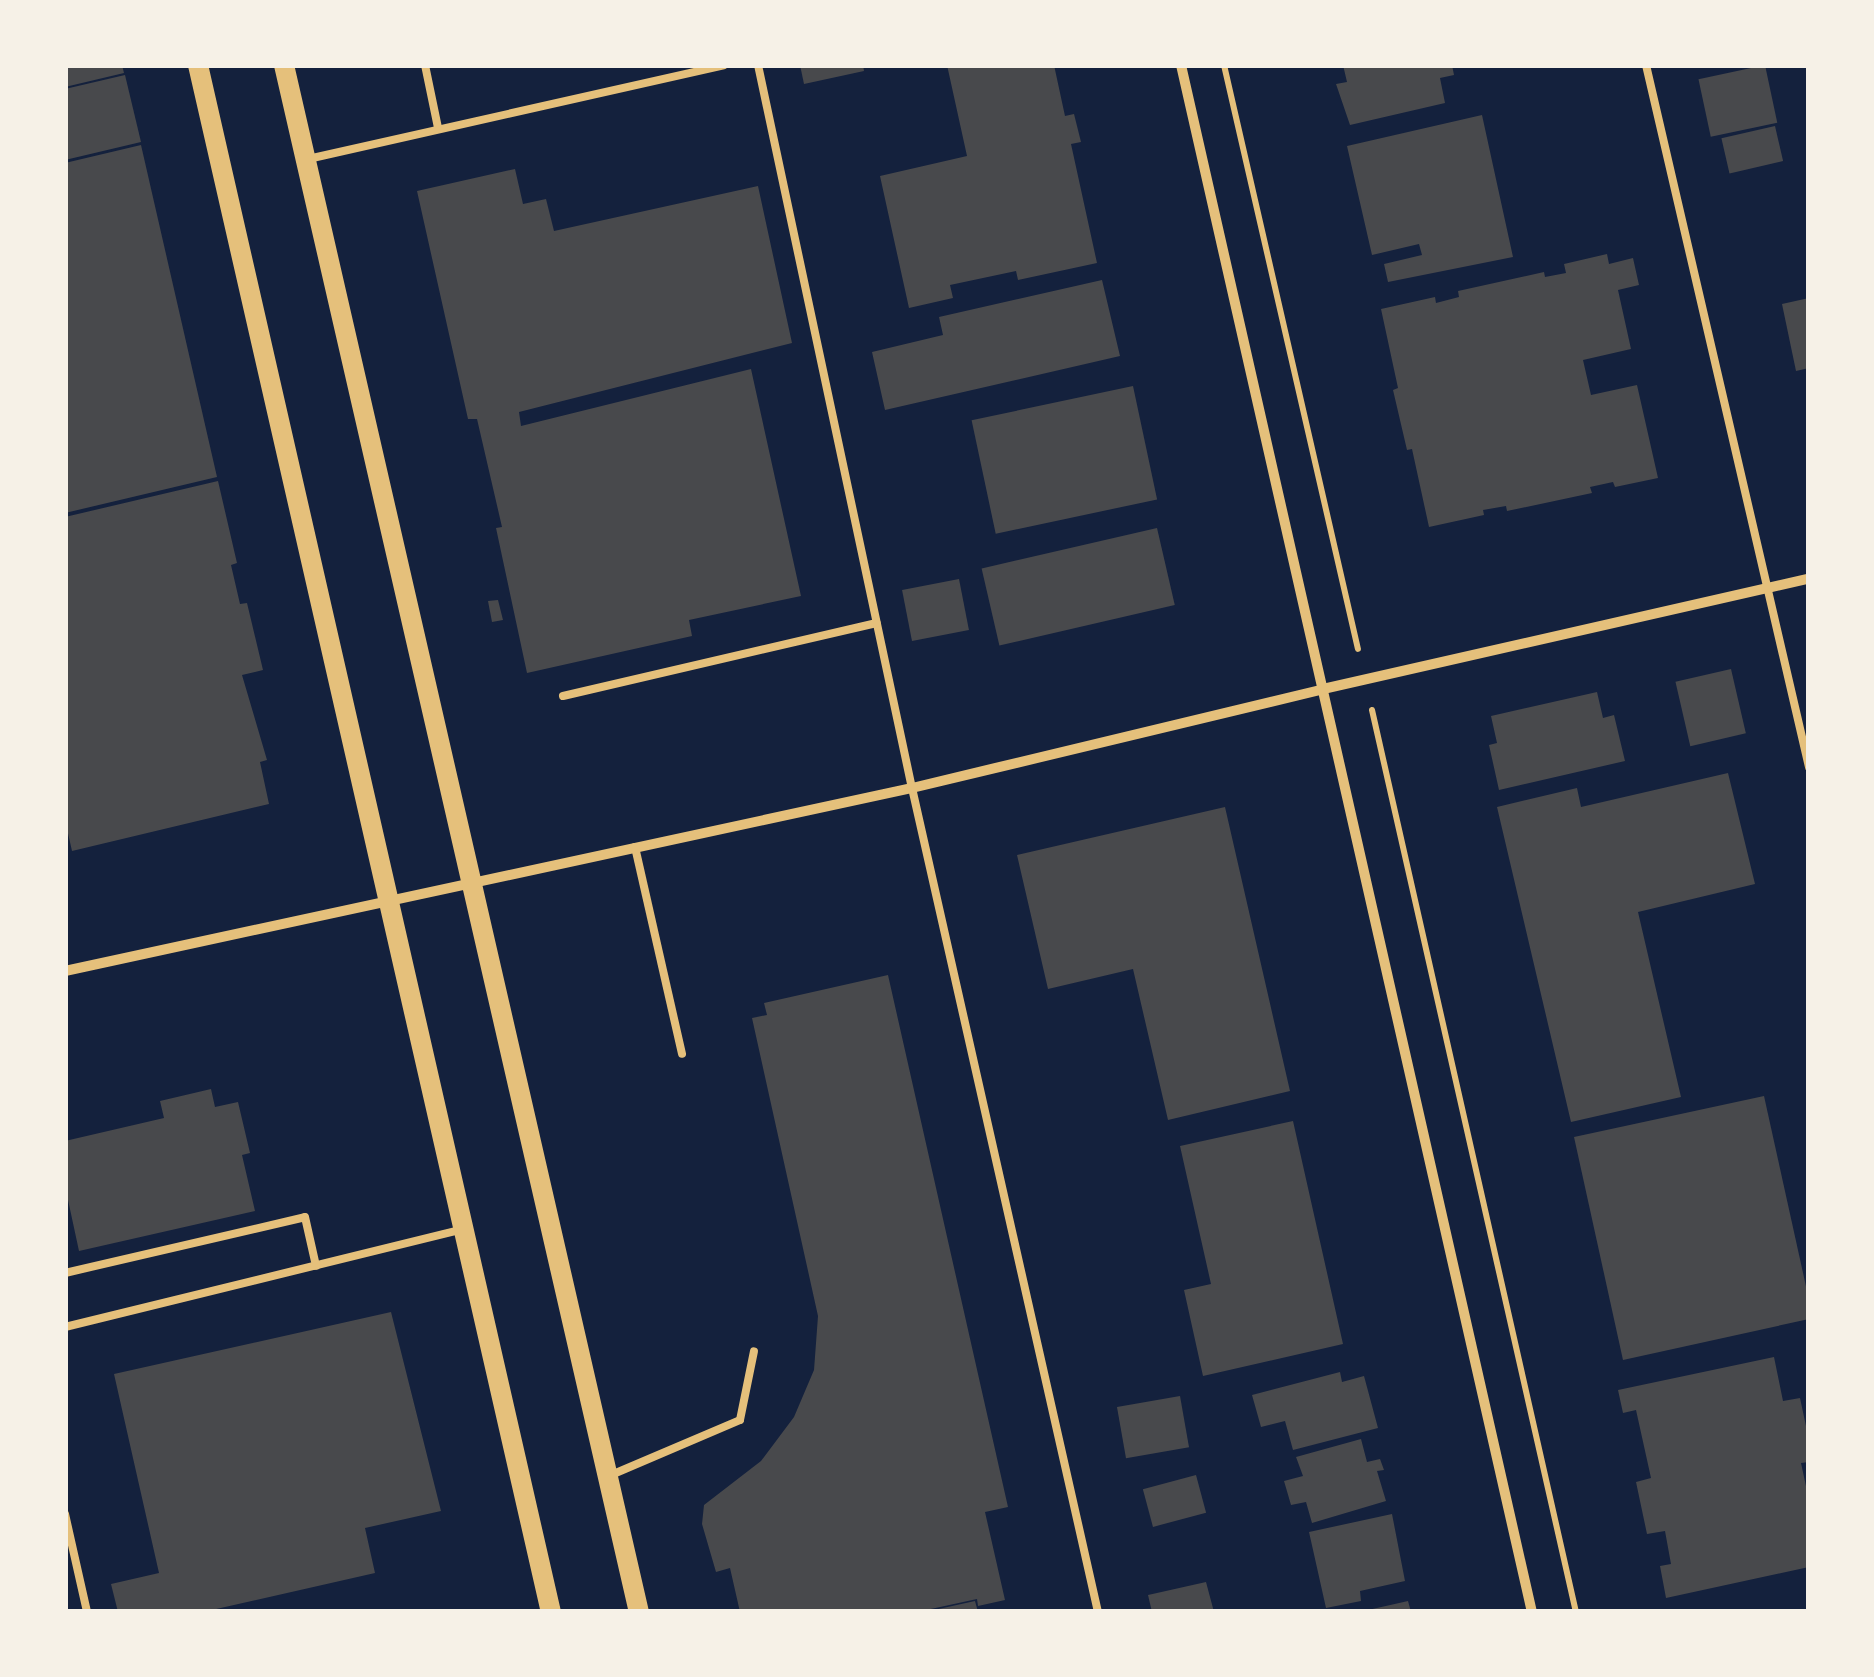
<!DOCTYPE html>
<style>
body{margin:0}
#map{position:relative;width:1874px;height:1677px;overflow:hidden;background:#14213d;font-family:Montserrat,sans-serif}
div>[style]{position:absolute}
[style*='--x']{left:calc(var(--x)*1px);top:calc(var(--y)*1px);width:calc(var(--w)*1px);rotate:calc(var(--a)*1deg)}
.building>*{inset:0;background:#48494c;transform-origin:0 0}
.path>*{height:6px;margin:-3px;padding:0 3px;transform-origin:3px;border-radius:3px;background:#e5c07b}
.service>*{height:8px;margin:-4px;padding:0 4px;transform-origin:4px;border-radius:4px;background:#e5c07b}
.minor>*{height:10px;margin:-5px;padding:0 5px;transform-origin:5px;border-radius:5px;background:#e5c07b}
.secondary>*{height:20px;margin:-10px;padding:0 10px;transform-origin:10px;border-radius:10px;background:#e5c07b}
span{translate:-50% -50%;white-space:nowrap;text-align:center;line-height:1.15;-webkit-text-stroke:10px #f6f1e7;paint-order:stroke}
.frame{position:absolute;inset:0;border:68px solid #f6f1e7;pointer-events:none}
</style>
<div id="map">
<div class="building">
<i style="clip-path:polygon(65px 65px,122px 65px,124px 73px,65px 87px)"></i>
<i style="clip-path:polygon(800px 65px,863px 65px,864px 71px,804px 84px)"></i>
<i style="clip-path:polygon(947px 65px,1054px 65px,1065px 116px,1074px 114px,1081px 142px,1071px 144px,1097px 263px,1018px 280px,1016px 271px,950px 285px,953px 298px,909px 308px,880px 176px,967px 156px)"></i>
<i style="clip-path:polygon(1343px 65px,1452px 65px,1454px 75px,1440px 78px,1445px 103px,1350px 125px,1336px 84px,1347px 82px)"></i>
<i style="left:1765px;top:65px;width:59px;height:68px;rotate:78deg"></i>
<i style="clip-path:polygon(125px 75px,141px 142px,65px 160px,65px 89px)"></i>
<i style="clip-path:polygon(1482px 115px,1513px 257px,1388px 282px,1384px 264px,1422px 255px,1419px 244px,1372px 255px,1347px 146px)"></i>
<i style="left:1775px;top:126px;width:36px;height:55px;rotate:77deg"></i>
<i style="clip-path:polygon(141px 145px,217px 477px,65px 513px,65px 163px)"></i>
<i style="clip-path:polygon(515px 169px,523px 204px,546px 199px,554px 231px,758px 186px,792px 343px,519px 412px,521px 426px,751px 369px,801px 596px,689px 620px,692px 636px,527px 673px,496px 528px,502px 527px,477px 419px,468px 419px,417px 191px)"></i>
<i style="clip-path:polygon(1607px 254px,1609px 264px,1633px 258px,1639px 285px,1618px 290px,1631px 349px,1583px 360px,1591px 395px,1637px 385px,1658px 478px,1615px 487px,1613px 482px,1590px 487px,1592px 493px,1507px 511px,1506px 506px,1483px 510px,1484px 515px,1429px 527px,1412px 449px,1407px 450px,1393px 390px,1398px 388px,1381px 309px,1435px 297px,1436px 303px,1459px 297px,1458px 291px,1544px 272px,1545px 277px,1566px 273px,1564px 264px)"></i>
<i style="clip-path:polygon(1102px 280px,1120px 356px,885px 410px,872px 352px,943px 335px,939px 317px)"></i>
<i style="clip-path:polygon(1809px 298px,1809px 368px,1796px 371px,1782px 304px)"></i>
<i style="left:1133px;top:386px;width:116px;height:165px;rotate:78deg"></i>
<i style="clip-path:polygon(218px 481px,237px 563px,231px 565px,240px 604px,247px 603px,263px 670px,242px 675px,267px 760px,260px 762px,269px 804px,72px 851px,65px 820px,65px 517px)"></i>
<i style="left:1157px;top:528px;width:79px;height:180px;rotate:77deg"></i>
<i style="left:959px;top:579px;width:52px;height:58px;rotate:79deg"></i>
<i style="clip-path:polygon(498px 600px,503px 620px,492px 622px,488px 601px)"></i>
<i style="left:1731px;top:669px;width:66px;height:57px;rotate:77deg"></i>
<i style="clip-path:polygon(1597px 692px,1603px 718px,1614px 715px,1625px 761px,1499px 790px,1489px 745px,1497px 743px,1491px 716px)"></i>
<i style="clip-path:polygon(1728px 773px,1755px 884px,1638px 912px,1681px 1097px,1571px 1122px,1497px 807px,1577px 788px,1581px 807px)"></i>
<i style="clip-path:polygon(1225px 807px,1290px 1091px,1168px 1120px,1133px 969px,1048px 989px,1017px 855px)"></i>
<i style="clip-path:polygon(888px 975px,1008px 1507px,985px 1512px,1005px 1600px,978px 1606px,977px 1599px,917px 1612px,740px 1612px,730px 1568px,716px 1572px,702px 1524px,704px 1505px,761px 1461px,794px 1417px,814px 1370px,818px 1316px,752px 1018px,767px 1015px,764px 1003px)"></i>
<i style="clip-path:polygon(211px 1089px,215px 1107px,238px 1102px,250px 1153px,242px 1155px,255px 1211px,79px 1251px,65px 1186px,65px 1141px,164px 1118px,160px 1101px)"></i>
<i style="clip-path:polygon(1764px 1096px,1809px 1300px,1809px 1319px,1623px 1360px,1574px 1137px)"></i>
<i style="clip-path:polygon(1293px 1121px,1343px 1344px,1203px 1376px,1184px 1290px,1211px 1284px,1180px 1146px)"></i>
<i style="clip-path:polygon(391px 1312px,441px 1511px,365px 1528px,375px 1573px,203px 1612px,118px 1612px,111px 1584px,159px 1573px,114px 1374px)"></i>
<i style="clip-path:polygon(1774px 1357px,1783px 1401px,1800px 1398px,1809px 1440px,1809px 1462px,1801px 1463px,1809px 1500px,1809px 1567px,1666px 1598px,1660px 1566px,1671px 1564px,1665px 1531px,1647px 1534px,1636px 1482px,1651px 1478px,1636px 1410px,1623px 1413px,1618px 1390px)"></i>
<i style="clip-path:polygon(1340px 1372px,1342px 1382px,1364px 1376px,1378px 1428px,1293px 1450px,1285px 1421px,1261px 1427px,1252px 1395px)"></i>
<i style="left:1180px;top:1396px;width:52px;height:64px;rotate:80deg"></i>
<i style="clip-path:polygon(1361px 1439px,1367px 1462px,1380px 1459px,1384px 1470px,1377px 1471px,1386px 1501px,1312px 1523px,1306px 1502px,1291px 1505px,1284px 1481px,1303px 1476px,1296px 1457px)"></i>
<i style="left:1196px;top:1475px;width:39px;height:55px;rotate:75deg"></i>
<i style="clip-path:polygon(1392px 1514px,1405px 1581px,1360px 1591px,1361px 1601px,1326px 1608px,1309px 1532px)"></i>
<i style="clip-path:polygon(1206px 1582px,1214px 1612px,1152px 1612px,1148px 1595px)"></i>
<i style="clip-path:polygon(975px 1601px,978px 1612px,934px 1612px,934px 1610px)"></i>
<i style="clip-path:polygon(1408px 1601px,1411px 1612px,1368px 1612px,1368px 1610px)"></i>
</div>
<div class="path">
<i style="--x:1224;--y:65;--w:599;--a:77.08"></i>
<i style="--x:1372;--y:710;--w:925;--a:77.26"></i>
</div>
<div class="service">
<i style="--x:425;--y:65;--w:64;--a:78.3"></i>
<i style="--x:758;--y:65;--w:739;--a:77.98"></i>
<i style="--x:912;--y:788;--w:845;--a:77.28"></i>
<i style="--x:1646;--y:65;--w:721;--a:76.93"></i>
<i style="--x:308;--y:159;--w:426;--a:-12.7"></i>
<i style="--x:563;--y:696;--w:322;--a:-13.1"></i>
<i style="--x:635;--y:847;--w:212;--a:77.2"></i>
<i style="--x:65;--y:1273;--w:246;--a:-13.1"></i>
<i style="--x:305;--y:1217;--w:50;--a:77.3"></i>
<i style="--x:65;--y:1327;--w:408;--a:-13.8"></i>
<i style="--x:611;--y:1475;--w:140;--a:-23.1"></i>
<i style="--x:740;--y:1420;--w:70;--a:-78.5"></i>
<i style="--x:65;--y:1514;--w:100;--a:77.3"></i>
</div>
<div class="minor">
<i style="--x:1181;--y:65;--w:1586;--a:77.22"></i>
<i style="--x:65;--y:971;--w:867;--a:-12.19"></i>
<i style="--x:912;--y:788;--w:423;--a:-13.5"></i>
<i style="--x:1323;--y:689;--w:498;--a:-12.8"></i>
</div>
<div class="secondary">
<i style="--x:198;--y:65;--w:1587;--a:77.15"></i>
<i style="--x:284;--y:65;--w:1587;--a:77.08"></i>
</div>
<div class="frame"></div>
</div>
